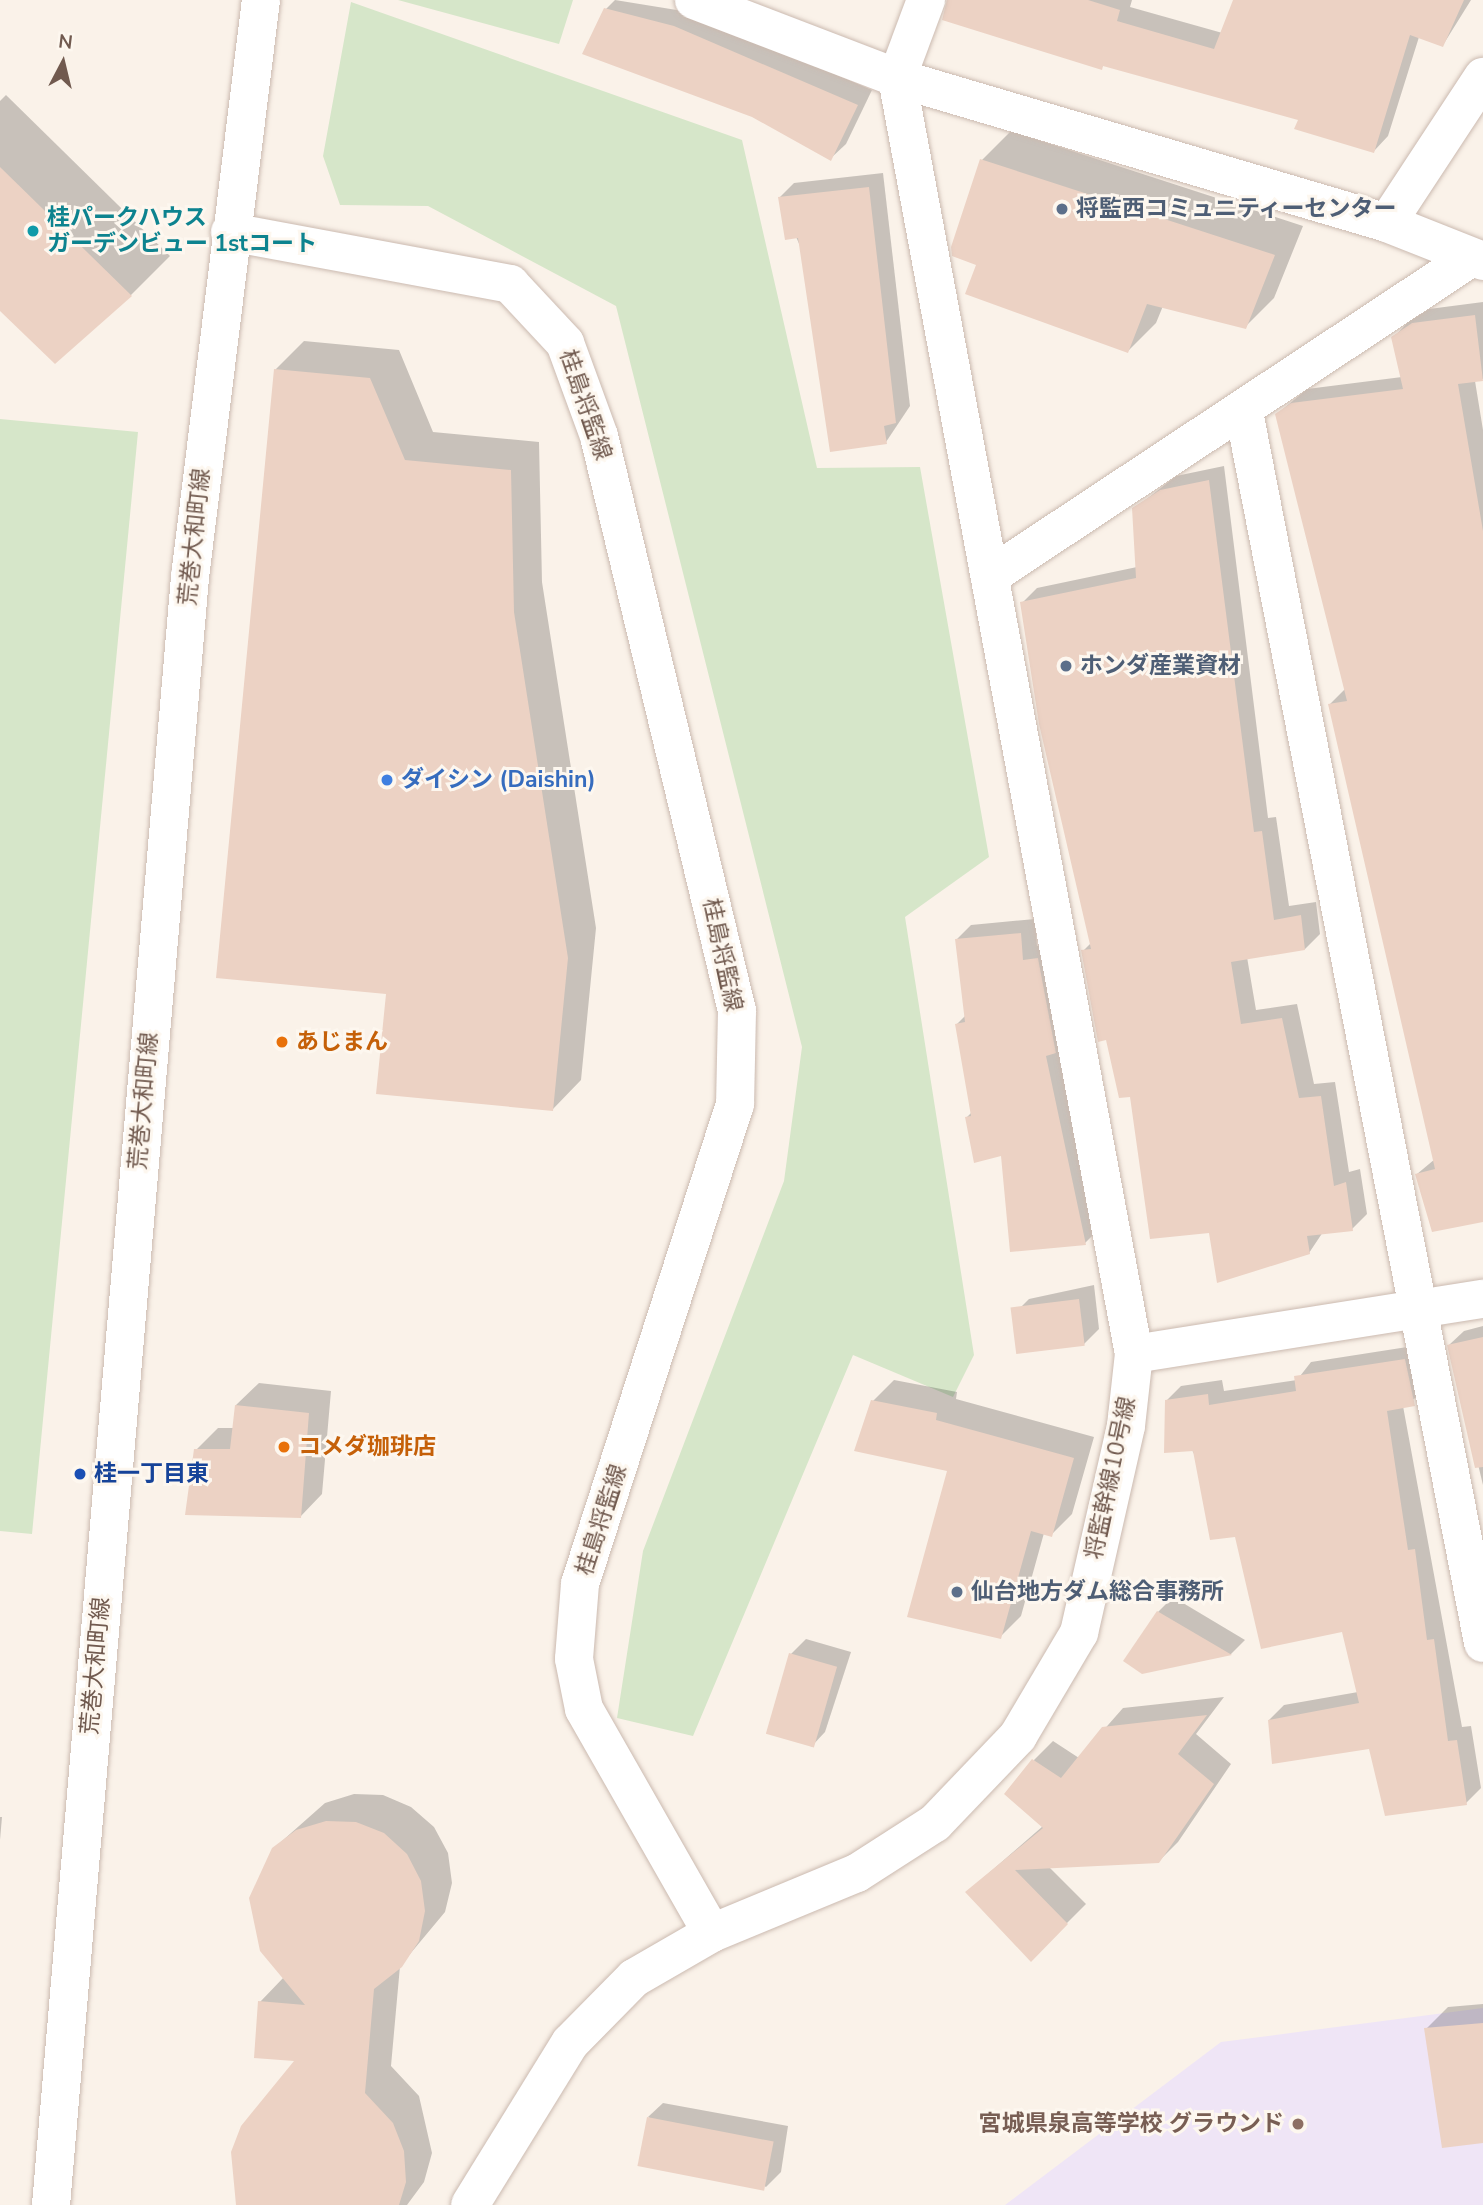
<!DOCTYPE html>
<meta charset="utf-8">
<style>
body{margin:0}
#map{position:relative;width:1483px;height:2205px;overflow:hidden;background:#faf2e9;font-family:"Nunito Sans","Noto Sans JP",sans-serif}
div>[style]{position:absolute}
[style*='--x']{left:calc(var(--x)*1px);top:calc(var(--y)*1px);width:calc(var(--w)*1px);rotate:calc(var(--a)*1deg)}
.education>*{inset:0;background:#efe5f6}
.green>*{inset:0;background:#d6e6c9}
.shadow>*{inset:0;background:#0003}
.building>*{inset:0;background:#ecd2c4;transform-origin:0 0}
.roads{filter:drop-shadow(0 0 2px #cbbab0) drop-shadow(0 0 2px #cbbab0)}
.minor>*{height:38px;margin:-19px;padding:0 19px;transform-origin:19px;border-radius:19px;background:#fff}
.tertiary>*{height:38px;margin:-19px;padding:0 19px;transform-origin:19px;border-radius:19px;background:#fff}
.dots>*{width:19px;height:19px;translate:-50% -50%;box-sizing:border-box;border:4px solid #fdf7ef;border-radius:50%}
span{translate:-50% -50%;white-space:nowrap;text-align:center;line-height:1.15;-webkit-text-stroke:6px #fdf7ef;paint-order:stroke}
.service-label{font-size:23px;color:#4e5e75;font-weight:700}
.left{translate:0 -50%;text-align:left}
.culture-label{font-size:23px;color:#0d838f;font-weight:700}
.street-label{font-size:23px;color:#715a4f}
.shop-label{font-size:23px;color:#366cbe;font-weight:700}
.food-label{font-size:23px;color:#c56008;font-weight:700}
.transit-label{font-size:23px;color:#164399;font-weight:700}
.education-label{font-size:23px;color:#785e54;font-weight:700}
.right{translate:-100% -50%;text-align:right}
.north{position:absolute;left:28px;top:28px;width:70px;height:70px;-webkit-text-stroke:5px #fdf7ef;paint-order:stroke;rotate:7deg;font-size:19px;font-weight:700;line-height:28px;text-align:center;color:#715a4f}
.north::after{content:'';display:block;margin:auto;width:24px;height:32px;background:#715a4f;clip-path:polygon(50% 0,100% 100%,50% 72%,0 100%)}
</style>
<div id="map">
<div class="education">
<i style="clip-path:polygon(1483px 2008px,1483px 2205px,1005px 2205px,1221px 2042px)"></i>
</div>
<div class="green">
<i style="clip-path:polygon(398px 0,573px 0,559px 44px)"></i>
<i style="clip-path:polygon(351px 2px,742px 140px,817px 468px,920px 467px,989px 857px,905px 917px,974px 1355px,953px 1397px,853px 1355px,693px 1736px,617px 1718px,643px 1551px,784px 1181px,802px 1047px,616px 306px,428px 206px,340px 205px,323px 156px)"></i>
<i style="clip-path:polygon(0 419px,138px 432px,32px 1534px,0 1531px)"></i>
</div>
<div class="shadow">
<i style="clip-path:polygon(615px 0,689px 12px,872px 90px,846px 144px,831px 158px,606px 9px)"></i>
<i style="clip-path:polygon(948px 0,1132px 0,1130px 7px,1226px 34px,1267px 0,1471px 0,1443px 45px,1419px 37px,1388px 136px,1374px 151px,1300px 118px,1105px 64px,1101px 68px)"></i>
<i style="clip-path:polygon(6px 95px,170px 256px,131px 295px,0 308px,0 101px)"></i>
<i style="clip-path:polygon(1011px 131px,1303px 226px,1274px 298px,1245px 327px,1163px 306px,1156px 323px,1128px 351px,952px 247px,982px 160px)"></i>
<i style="clip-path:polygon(883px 173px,910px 406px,886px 442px,779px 198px,794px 183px)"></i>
<i style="clip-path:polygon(1483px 302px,1483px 379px,1475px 381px,1483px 430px,1483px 1218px,1417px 1174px,1435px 1159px,1330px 704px,1345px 689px,1277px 414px,1307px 389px,1402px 377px,1393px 338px,1408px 322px,1429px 309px)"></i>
<i style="clip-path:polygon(304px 341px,399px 350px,433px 432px,539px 442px,542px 582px,596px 928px,581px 1080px,553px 1109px,388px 992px,275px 370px)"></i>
<i style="clip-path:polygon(1224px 466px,1268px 818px,1276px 817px,1289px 906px,1316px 902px,1320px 934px,1305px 949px,1247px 957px,1256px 1010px,1297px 1004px,1314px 1084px,1335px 1082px,1349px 1172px,1360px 1169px,1367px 1214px,1352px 1229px,1323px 1232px,1309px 1253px,1210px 1231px,1132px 1095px,1083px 951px,1091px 943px,1022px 603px,1037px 588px,1137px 567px,1134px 509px,1176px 476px)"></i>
<i style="clip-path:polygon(1035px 919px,1037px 946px,1053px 944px,1100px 1228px,1085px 1243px,967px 1117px,972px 1112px,957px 1024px,966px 1015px,957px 939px,971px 925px)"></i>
<i style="clip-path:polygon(1094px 1285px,1099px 1329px,1084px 1344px,1014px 1314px,1029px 1299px)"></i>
<i style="clip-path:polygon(1483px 1326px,1483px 1485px,1449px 1345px,1464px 1331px)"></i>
<i style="clip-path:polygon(1420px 1345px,1429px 1389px,1403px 1406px,1462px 1727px,1471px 1726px,1481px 1788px,1466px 1803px,1371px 1747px,1269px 1720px,1284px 1705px,1358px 1692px,1344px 1630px,1237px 1535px,1166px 1401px,1181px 1386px,1222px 1380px,1224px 1391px,1297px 1380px,1311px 1362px)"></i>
<i style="clip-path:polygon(894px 1380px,957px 1392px,956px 1399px,1094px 1437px,1072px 1514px,1051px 1535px,1044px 1533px,1021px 1616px,1000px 1637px,950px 1470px,873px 1401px)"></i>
<i style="clip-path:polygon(259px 1383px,331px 1391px,322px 1494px,300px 1517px,196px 1450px,218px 1428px,234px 1428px,236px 1405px)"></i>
<i style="clip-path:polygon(1173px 1597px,1245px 1640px,1231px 1654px,1142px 1672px,1158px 1612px)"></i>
<i style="clip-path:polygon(806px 1639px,851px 1652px,825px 1732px,811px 1747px,791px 1654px)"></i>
<i style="clip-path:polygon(1224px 1697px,1196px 1734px,1231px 1764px,1178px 1842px,1158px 1862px,1049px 1867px,1086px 1904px,1031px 1959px,967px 1892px,1043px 1826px,1034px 1760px,1053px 1741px,1079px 1758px,1123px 1708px)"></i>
<i style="clip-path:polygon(354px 1794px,383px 1795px,411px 1807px,434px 1827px,448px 1853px,452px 1883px,445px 1912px,400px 1966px,391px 2066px,419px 2096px,432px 2153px,424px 2182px,407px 2205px,238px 2205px,297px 2060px,260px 2002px,284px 1977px,273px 1849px,325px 1803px)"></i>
<i style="clip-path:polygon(0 1817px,2px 1817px,0 1840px)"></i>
<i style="clip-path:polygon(1483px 2004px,1483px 2141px,1426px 2029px,1448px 2007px)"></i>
<i style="clip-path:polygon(663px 2103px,788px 2126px,781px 2172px,766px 2187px,648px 2117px)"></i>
</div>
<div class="building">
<i style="clip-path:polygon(947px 0,1088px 0,1120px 10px,1117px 21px,1214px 49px,1233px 0,1464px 0,1443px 47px,1410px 35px,1374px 153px,1294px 129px,1298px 120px,1103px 66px,1102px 70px,942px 20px)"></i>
<i style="clip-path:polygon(604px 8px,674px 26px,858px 105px,831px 161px,752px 117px,582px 54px)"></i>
<i style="clip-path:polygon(980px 159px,1275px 255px,1246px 329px,1147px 304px,1128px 353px,965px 294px,976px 265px,952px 256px,951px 247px)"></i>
<i style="clip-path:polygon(0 167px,132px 296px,55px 364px,0 311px)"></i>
<i style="clip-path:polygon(869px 187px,896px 423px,884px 426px,887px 444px,830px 452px,798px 238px,785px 240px,778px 197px)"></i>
<i style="clip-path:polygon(1475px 315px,1483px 381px,1458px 384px,1483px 531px,1483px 1222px,1432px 1232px,1415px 1174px,1435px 1169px,1328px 704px,1347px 701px,1275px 414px,1291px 403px,1403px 389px,1391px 337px,1412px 323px)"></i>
<i style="clip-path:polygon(274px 369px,370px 378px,405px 460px,511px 470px,514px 612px,568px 958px,553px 1111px,376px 1094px,386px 994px,216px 978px)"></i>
<i style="clip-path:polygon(1209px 480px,1254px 832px,1262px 831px,1274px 920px,1301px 915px,1305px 950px,1231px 962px,1241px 1024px,1282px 1018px,1299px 1098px,1321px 1096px,1334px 1186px,1346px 1182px,1353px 1231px,1307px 1236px,1310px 1254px,1217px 1283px,1209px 1233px,1150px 1239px,1130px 1097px,1119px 1098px,1106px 1040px,1098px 1042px,1081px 950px,1091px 949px,1039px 724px,1020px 602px,1136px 578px,1132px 508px,1160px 490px)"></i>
<i style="clip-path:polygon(1021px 933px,1023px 960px,1038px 958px,1056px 1053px,1046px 1056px,1086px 1245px,1010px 1252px,1001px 1156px,974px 1163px,965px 1117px,971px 1116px,955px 1024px,965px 1022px,955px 939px)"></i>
<i style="left:1079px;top:1299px;width:47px;height:69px;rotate:83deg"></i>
<i style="clip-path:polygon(1483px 1337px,1483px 1467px,1475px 1468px,1447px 1345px)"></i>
<i style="clip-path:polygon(1405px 1359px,1415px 1406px,1387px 1411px,1408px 1550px,1415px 1549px,1427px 1640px,1434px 1639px,1448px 1741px,1457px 1740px,1467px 1805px,1385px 1816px,1369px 1749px,1272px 1764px,1268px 1720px,1359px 1703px,1342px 1632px,1261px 1649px,1235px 1537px,1210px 1540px,1193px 1451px,1164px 1453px,1165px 1400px,1208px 1394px,1209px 1405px,1296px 1391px,1294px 1376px)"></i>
<i style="clip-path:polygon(871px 1400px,937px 1413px,936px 1420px,1074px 1458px,1052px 1537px,1031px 1531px,1001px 1639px,907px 1617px,947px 1471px,854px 1451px)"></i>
<i style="clip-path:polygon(235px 1405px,309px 1413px,301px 1518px,185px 1515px,194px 1449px,230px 1449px)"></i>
<i style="clip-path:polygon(1157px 1611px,1232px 1655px,1142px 1674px,1123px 1661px)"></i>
<i style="left:789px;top:1653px;width:50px;height:84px;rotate:16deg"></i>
<i style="clip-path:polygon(1207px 1715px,1178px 1754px,1214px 1784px,1159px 1863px,1015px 1870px,1068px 1924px,1031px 1962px,965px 1892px,1043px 1828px,1004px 1794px,1032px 1759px,1061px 1778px,1102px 1727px)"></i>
<i style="clip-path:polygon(326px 1821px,356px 1822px,384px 1833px,407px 1854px,421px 1881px,425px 1911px,419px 1941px,402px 1967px,374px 1989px,365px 2093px,393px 2123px,404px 2151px,406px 2182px,399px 2205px,236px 2205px,231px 2152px,241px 2126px,294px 2061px,254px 2058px,258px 2001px,305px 2005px,260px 1951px,249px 1898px,272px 1848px,296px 1830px)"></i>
<i style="clip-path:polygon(1483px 2023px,1483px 2143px,1442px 2148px,1424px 2028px)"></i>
<i style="left:647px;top:2117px;width:129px;height:50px;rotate:11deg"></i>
</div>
<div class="roads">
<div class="minor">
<i style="--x:694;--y:0;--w:217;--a:21"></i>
<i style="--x:897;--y:78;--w:511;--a:16.48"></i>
<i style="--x:1387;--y:223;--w:103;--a:21.6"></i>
<i style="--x:926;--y:0;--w:83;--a:110.4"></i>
<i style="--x:897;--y:78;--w:1298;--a:79.48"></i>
<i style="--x:1387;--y:223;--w:175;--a:-56.7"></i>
<i style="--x:230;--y:232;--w:285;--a:10.5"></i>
<i style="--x:510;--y:284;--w:81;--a:47"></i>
<i style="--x:565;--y:343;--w:99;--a:69.9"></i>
<i style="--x:599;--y:436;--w:591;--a:76.5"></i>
<i style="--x:737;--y:1011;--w:93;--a:91.2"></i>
<i style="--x:735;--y:1104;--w:504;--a:107.9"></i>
<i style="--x:580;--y:1584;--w:75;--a:94.6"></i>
<i style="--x:574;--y:1659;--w:51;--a:78.7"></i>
<i style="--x:584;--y:1709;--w:258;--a:60.3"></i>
<i style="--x:712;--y:1933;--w:90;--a:150"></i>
<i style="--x:634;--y:1978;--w:91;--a:134.6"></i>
<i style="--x:570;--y:2043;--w:190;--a:121.7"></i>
<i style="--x:1244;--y:412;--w:1254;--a:79.01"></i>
<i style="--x:990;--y:576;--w:574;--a:-33.5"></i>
</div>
<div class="tertiary">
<i style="--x:712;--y:1933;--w:157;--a:-22.5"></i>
<i style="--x:857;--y:1873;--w:93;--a:-32.7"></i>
<i style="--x:935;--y:1823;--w:120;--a:-46.3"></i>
<i style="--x:1018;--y:1736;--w:120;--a:-59.4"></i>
<i style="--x:1079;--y:1633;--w:212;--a:-77.2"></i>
<i style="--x:1126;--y:1426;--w:72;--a:-83.7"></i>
<i style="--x:1134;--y:1354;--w:353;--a:-9"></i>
<i style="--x:51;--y:2205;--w:1634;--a:-85.12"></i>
<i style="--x:190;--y:577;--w:581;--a:-82.99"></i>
</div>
</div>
<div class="dots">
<i style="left:1062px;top:209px;background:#5c6f8a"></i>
<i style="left:33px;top:231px;background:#0f9aa8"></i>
<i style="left:1066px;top:666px;background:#5c6f8a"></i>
<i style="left:387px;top:780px;background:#3f7fe0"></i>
<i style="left:282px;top:1042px;background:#e8710a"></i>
<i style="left:284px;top:1447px;background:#e8710a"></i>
<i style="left:80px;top:1474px;background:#1a4fb4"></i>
<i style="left:957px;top:1592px;background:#5c6f8a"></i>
<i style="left:1298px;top:2124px;background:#8d6e63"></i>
</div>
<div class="service-label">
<span class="left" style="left:1076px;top:209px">将監西コミュニティーセンター</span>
<span class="left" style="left:1080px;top:666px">ホンダ産業資材</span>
<span class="left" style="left:971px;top:1592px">仙台地方ダム総合事務所</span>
</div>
<div class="culture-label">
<span class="left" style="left:47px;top:231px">桂パークハウス<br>ガーデンビュー 1stコート</span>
</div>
<div class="street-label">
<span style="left:585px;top:405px;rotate:71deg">桂島将監線</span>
<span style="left:195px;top:537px;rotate:-84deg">荒巻大和町線</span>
<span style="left:722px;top:955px;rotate:78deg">桂島将監線</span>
<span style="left:144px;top:1101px;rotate:-85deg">荒巻大和町線</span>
<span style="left:1111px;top:1478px;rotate:-78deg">将監幹線10号線</span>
<span style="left:602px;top:1520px;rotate:-72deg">桂島将監線</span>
<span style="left:96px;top:1666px;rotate:-85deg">荒巻大和町線</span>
</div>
<div class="shop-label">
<span class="left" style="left:401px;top:780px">ダイシン (Daishin)</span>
</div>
<div class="food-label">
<span class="left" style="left:296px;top:1042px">あじまん</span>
<span class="left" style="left:298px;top:1447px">コメダ珈琲店</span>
</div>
<div class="transit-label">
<span class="left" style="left:94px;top:1474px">桂一丁目東</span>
</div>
<div class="education-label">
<span class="right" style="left:1284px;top:2124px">宮城県泉高等学校 グラウンド</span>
</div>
<div class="north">N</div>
</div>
